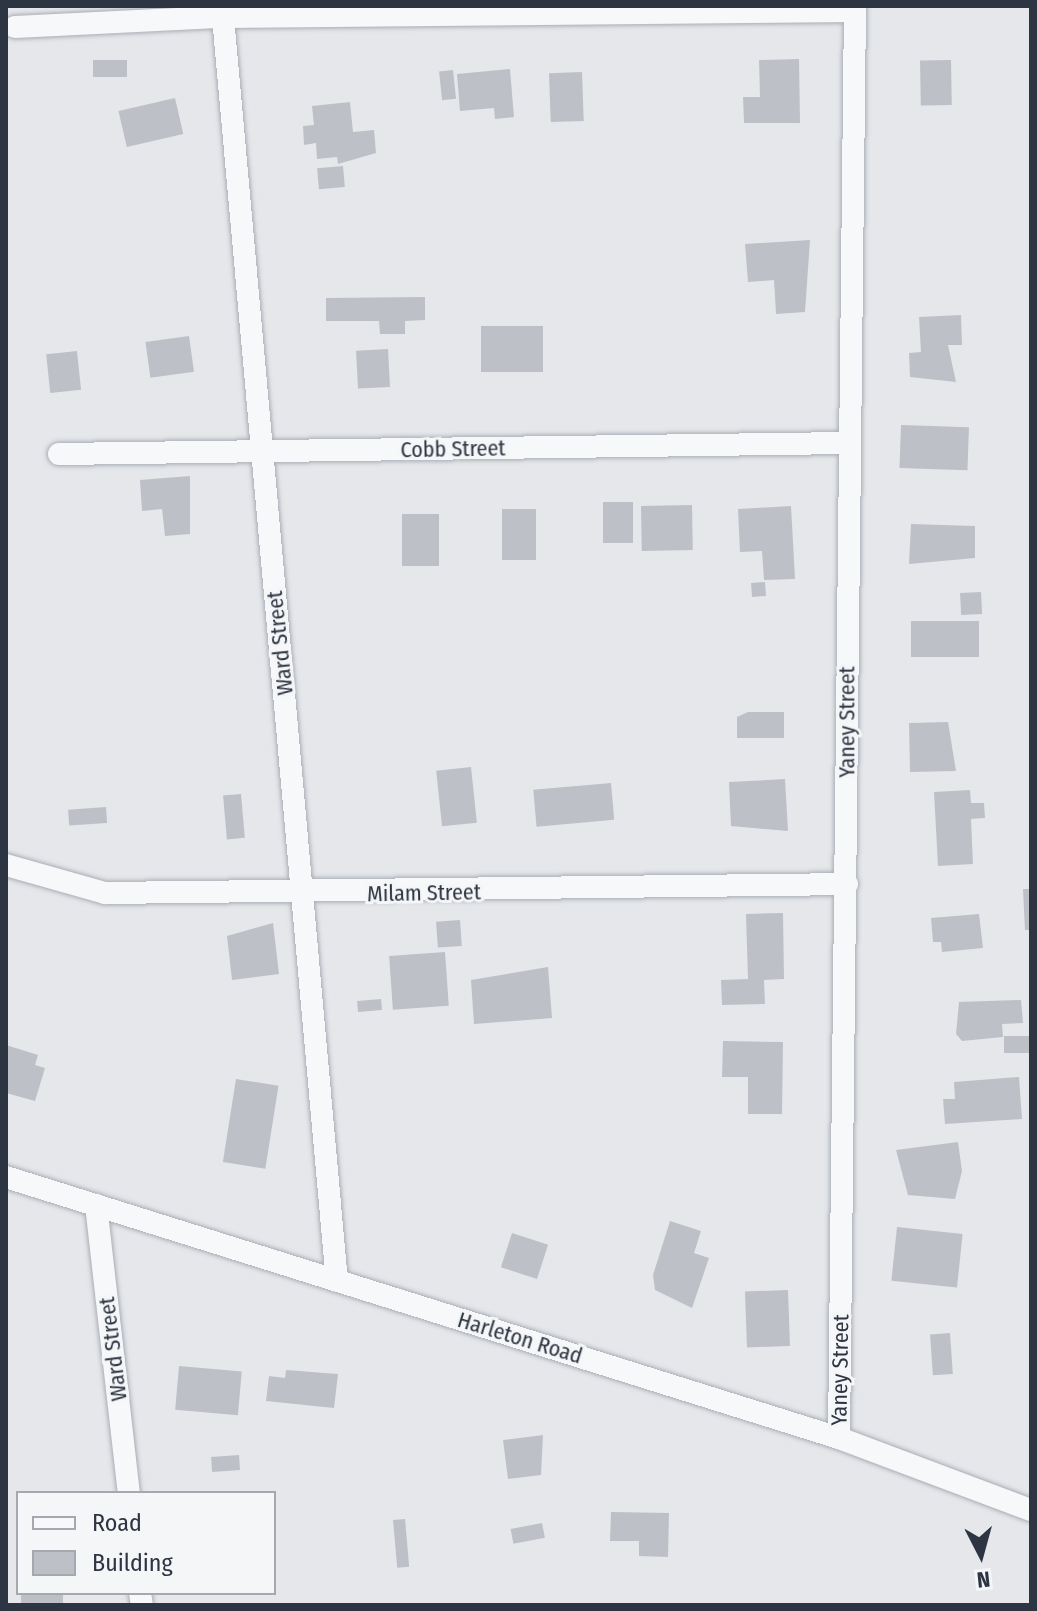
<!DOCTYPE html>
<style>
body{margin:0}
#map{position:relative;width:1037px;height:1611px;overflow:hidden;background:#e5e7eb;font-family:"Fira Sans Condensed",sans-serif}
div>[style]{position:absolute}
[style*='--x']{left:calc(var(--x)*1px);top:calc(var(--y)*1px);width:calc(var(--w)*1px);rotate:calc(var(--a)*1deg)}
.building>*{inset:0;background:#bdc1c7;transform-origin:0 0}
.roads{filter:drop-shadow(0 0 2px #aaaeb5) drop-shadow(0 0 2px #aaaeb5)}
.street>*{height:22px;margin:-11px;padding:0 11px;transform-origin:11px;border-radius:11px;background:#f7f8fa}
span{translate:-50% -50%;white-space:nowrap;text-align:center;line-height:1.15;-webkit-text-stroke:6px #f5f6f8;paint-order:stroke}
.street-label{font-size:22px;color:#2e3542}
.frame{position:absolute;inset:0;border:8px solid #2e3542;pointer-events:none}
.legend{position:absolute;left:16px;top:1491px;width:260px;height:104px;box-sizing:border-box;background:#f5f6f8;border:2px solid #a5a9af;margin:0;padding:10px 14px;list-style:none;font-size:24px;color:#2e3542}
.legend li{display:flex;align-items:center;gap:16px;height:40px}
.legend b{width:40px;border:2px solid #a5a9af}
.north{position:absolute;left:941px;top:1515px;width:80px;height:80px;-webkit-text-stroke:6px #f5f6f8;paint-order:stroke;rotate:174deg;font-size:22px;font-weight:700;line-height:32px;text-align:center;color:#2e3542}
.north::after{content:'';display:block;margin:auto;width:28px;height:36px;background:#2e3542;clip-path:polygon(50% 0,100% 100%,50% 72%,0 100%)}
</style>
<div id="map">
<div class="building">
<i style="clip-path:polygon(799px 59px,800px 123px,744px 123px,743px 97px,760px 97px,759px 60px)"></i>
<i style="left:93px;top:60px;width:34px;height:17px"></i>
<i style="left:951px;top:60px;width:45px;height:31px;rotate:89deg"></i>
<i style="clip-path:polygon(510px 69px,514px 117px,495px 119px,494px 108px,460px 111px,457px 74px)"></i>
<i style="left:453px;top:70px;width:29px;height:14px;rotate:84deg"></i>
<i style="left:582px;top:72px;width:49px;height:33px;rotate:88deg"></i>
<i style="left:175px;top:98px;width:37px;height:58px;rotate:77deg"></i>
<i style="clip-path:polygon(350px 102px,353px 132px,374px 130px,376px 153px,338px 164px,337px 157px,317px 159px,316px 143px,304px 145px,303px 126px,314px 125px,312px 106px)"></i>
<i style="left:343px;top:166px;width:21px;height:26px;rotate:85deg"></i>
<i style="clip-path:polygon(810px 240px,805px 312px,776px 314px,774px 280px,748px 282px,745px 244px)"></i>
<i style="clip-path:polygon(425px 297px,425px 320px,405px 321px,405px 334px,380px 334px,379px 321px,326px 321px,326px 298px)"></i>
<i style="clip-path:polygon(961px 315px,962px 345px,948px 345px,956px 382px,910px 377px,909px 353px,921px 352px,919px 317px)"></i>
<i style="left:481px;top:326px;width:62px;height:46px"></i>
<i style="left:189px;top:336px;width:36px;height:44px;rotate:82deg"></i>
<i style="left:388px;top:349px;width:38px;height:32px;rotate:87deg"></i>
<i style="left:77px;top:351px;width:39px;height:31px;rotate:84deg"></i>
<i style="left:901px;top:425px;width:68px;height:43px;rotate:2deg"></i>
<i style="clip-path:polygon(190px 476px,190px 534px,165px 536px,162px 509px,142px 511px,140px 480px)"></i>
<i style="left:603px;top:502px;width:30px;height:41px"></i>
<i style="left:692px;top:505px;width:45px;height:51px;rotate:89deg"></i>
<i style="clip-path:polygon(791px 506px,795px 579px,764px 580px,762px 551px,740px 552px,738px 509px)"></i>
<i style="left:502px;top:509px;width:34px;height:51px"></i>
<i style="left:439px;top:514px;width:52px;height:37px;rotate:90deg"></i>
<i style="clip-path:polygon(911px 524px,975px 526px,975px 558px,909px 564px)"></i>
<i style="left:765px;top:582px;width:14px;height:14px;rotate:86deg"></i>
<i style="left:981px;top:592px;width:22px;height:21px;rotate:87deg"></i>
<i style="left:911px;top:621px;width:68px;height:36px"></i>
<i style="clip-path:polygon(748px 712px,784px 712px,784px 738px,737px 738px,737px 717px)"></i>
<i style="clip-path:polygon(948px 722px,956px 771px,910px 772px,909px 723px)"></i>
<i style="left:471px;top:767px;width:56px;height:35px;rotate:84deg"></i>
<i style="clip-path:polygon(785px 779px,788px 831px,731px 826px,729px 782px)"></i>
<i style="left:611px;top:783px;width:37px;height:78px;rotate:85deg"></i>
<i style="clip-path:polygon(970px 790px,971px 803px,984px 803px,985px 818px,971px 819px,973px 864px,938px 866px,934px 792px)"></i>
<i style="left:241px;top:794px;width:44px;height:18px;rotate:85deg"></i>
<i style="left:106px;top:807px;width:16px;height:38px;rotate:86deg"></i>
<i style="clip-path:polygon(1023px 889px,1031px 889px,1031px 930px,1025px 930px)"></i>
<i style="clip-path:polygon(783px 913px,784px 979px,764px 980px,765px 1004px,722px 1005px,721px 980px,748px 979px,746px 914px)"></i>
<i style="clip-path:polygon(979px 914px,983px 948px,942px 952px,941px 942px,933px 942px,931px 918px)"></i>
<i style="left:460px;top:920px;width:26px;height:24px;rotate:86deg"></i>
<i style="clip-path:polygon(273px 923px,279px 974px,232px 980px,227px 936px)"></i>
<i style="left:445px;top:952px;width:54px;height:56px;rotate:86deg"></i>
<i style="clip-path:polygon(548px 967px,552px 1018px,474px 1024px,471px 980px)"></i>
<i style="left:381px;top:999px;width:11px;height:24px;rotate:85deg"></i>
<i style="clip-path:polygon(1021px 1000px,1023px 1023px,1002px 1024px,1003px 1037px,962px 1041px,956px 1034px,959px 1002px)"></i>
<i style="left:1031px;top:1036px;width:17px;height:27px;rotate:90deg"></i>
<i style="clip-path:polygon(723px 1041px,783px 1042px,782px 1114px,748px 1114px,748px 1077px,722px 1077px)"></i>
<i style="clip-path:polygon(6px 1045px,38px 1055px,35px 1065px,45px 1068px,35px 1101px,6px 1093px)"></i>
<i style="clip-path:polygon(1019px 1077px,1022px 1119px,945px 1124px,943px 1099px,955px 1099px,954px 1082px)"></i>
<i style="left:236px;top:1079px;width:43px;height:84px;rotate:9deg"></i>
<i style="clip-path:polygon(958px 1142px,962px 1171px,955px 1199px,908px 1195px,896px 1150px)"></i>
<i style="clip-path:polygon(670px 1221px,701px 1231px,694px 1253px,709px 1258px,692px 1308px,655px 1290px,653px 1275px)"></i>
<i style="left:897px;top:1227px;width:66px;height:54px;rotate:6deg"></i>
<i style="left:512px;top:1233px;width:38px;height:36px;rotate:18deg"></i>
<i style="left:788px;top:1290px;width:56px;height:43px;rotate:88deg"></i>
<i style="left:950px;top:1333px;width:41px;height:20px;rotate:86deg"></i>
<i style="left:179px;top:1366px;width:63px;height:44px;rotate:5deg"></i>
<i style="clip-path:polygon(286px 1370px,338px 1374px,334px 1408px,266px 1401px,269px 1376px,285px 1378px)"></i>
<i style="clip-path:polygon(543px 1435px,541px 1475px,508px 1479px,503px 1440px)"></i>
<i style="left:239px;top:1455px;width:15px;height:28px;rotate:86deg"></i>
<i style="clip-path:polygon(611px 1512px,669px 1513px,668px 1557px,639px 1556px,639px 1541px,610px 1541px)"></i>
<i style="left:405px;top:1519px;width:48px;height:12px;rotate:85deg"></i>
<i style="left:542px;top:1523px;width:15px;height:32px;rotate:79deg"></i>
<i style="left:21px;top:1593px;width:42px;height:12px"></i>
</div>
<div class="roads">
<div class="street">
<i style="--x:222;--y:6;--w:1280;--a:84.85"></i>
<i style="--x:15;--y:27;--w:208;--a:-2.8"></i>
<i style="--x:223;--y:17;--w:632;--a:-0.54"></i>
<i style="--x:59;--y:454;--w:789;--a:-0.8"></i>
<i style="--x:6;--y:865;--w:103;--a:15.8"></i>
<i style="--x:105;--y:893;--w:742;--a:-0.69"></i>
<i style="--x:6;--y:1177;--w:873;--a:17.4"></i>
<i style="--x:839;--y:1438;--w:205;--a:20.6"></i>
<i style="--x:96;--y:1205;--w:290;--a:83.5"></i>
<i style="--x:839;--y:1438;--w:1432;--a:-89.36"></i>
<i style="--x:140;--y:1593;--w:12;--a:81"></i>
</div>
</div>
<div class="street-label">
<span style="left:453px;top:449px;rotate:-1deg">Cobb Street</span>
<span style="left:280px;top:643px;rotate:-96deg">Ward Street</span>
<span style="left:847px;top:722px;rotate:-90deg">Yaney Street</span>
<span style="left:424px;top:893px;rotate:-1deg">Milam Street</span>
<span style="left:520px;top:1338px;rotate:17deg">Harleton Road</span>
<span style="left:113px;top:1349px;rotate:-97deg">Ward Street</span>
<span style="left:840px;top:1370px;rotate:-89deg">Yaney Street</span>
</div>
<div class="frame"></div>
<ul class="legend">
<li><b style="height:10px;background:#f7f8fa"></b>Road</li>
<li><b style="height:22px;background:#bdc1c7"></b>Building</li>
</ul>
<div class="north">N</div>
</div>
